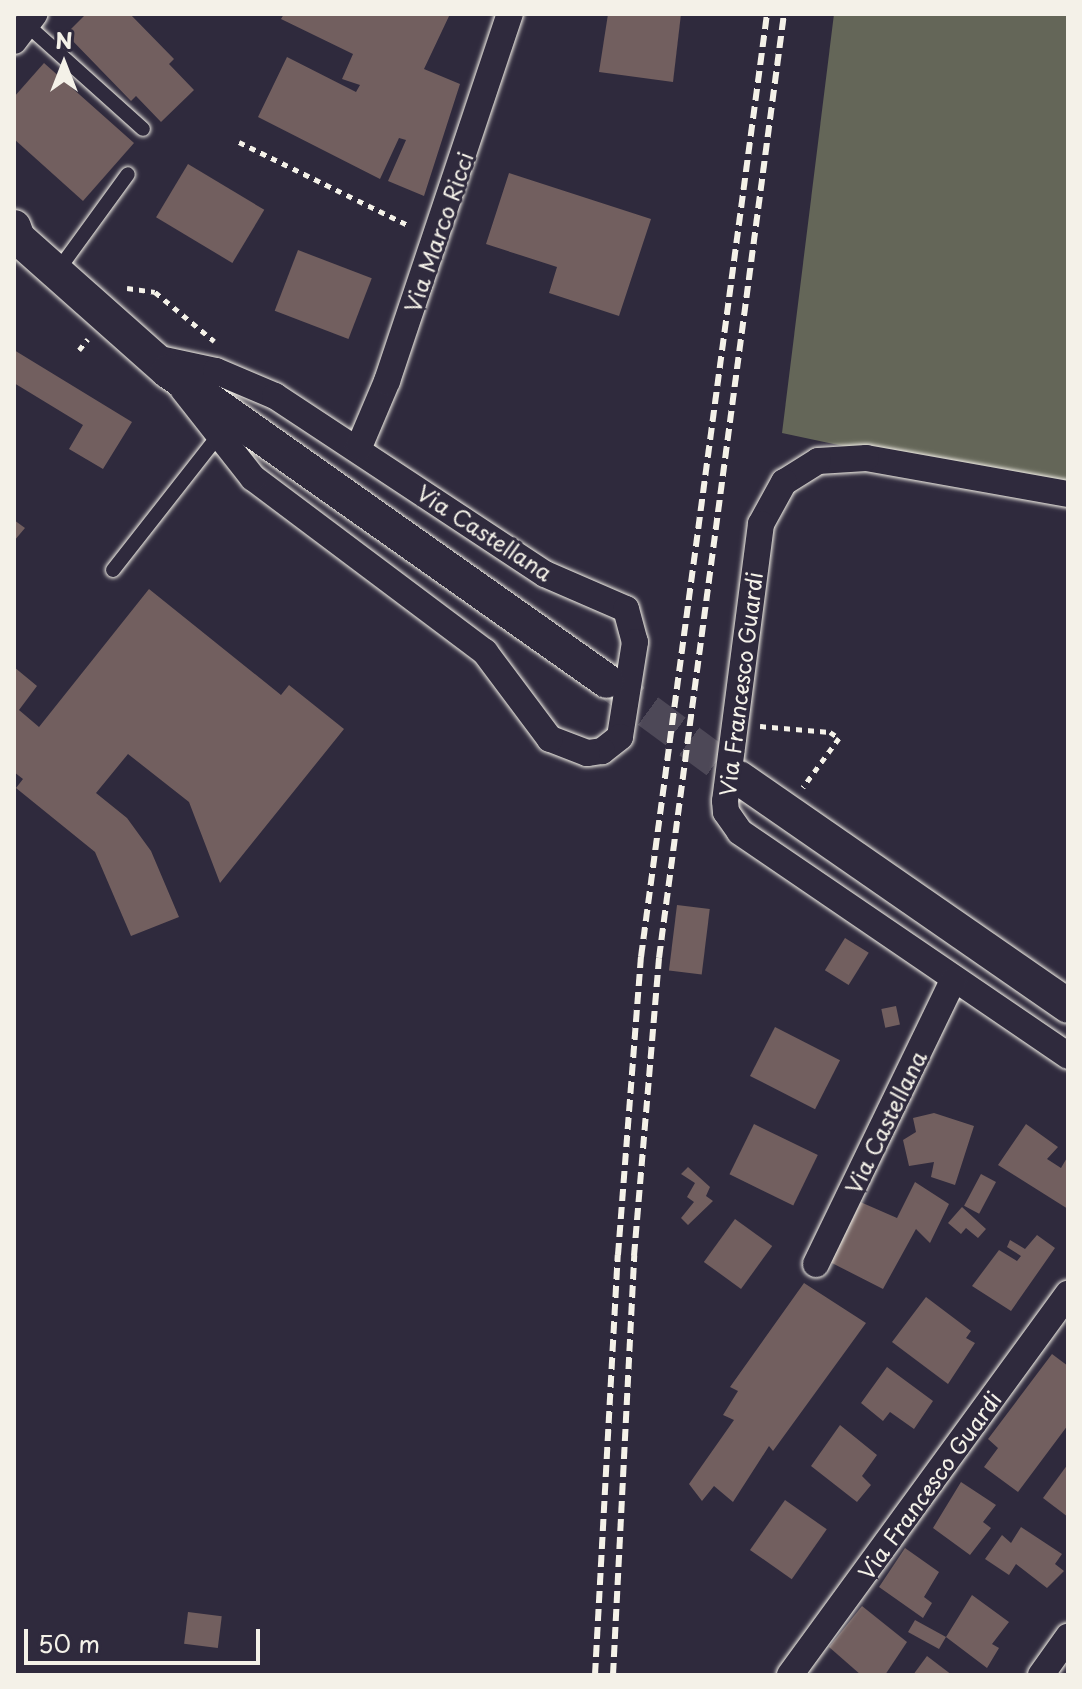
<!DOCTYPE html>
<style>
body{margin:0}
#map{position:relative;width:1082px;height:1689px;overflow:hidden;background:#2f2a3d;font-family:"Playpen Sans",sans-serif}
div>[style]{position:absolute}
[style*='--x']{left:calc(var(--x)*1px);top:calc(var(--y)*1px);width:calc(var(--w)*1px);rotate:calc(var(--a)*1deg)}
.green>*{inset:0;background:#646658}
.building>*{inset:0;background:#725f5f;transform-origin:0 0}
.tertiary-tunnel>*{height:34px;margin-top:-17px;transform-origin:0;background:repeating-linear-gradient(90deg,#4d4857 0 34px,transparent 0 51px)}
.path>*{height:5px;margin-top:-2.5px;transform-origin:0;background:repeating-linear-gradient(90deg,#f4f1e8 0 6px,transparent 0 12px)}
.roads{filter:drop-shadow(0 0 2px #f4f1e8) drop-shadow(0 0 2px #f4f1e8)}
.service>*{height:14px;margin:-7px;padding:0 7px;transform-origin:7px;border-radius:7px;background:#2f2a3d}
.minor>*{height:26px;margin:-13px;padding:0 13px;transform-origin:13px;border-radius:13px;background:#2f2a3d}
.tertiary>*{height:34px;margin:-17px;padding:0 17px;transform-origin:17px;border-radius:17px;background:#2f2a3d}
.rail>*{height:6px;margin-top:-3px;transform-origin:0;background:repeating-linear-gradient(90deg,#f4f1e8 0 12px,transparent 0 18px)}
span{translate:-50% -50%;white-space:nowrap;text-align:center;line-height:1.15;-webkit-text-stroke:6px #2f2a3d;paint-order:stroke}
.street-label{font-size:22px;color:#f4f1e8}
.frame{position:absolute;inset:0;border:16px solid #f4f1e8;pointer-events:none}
.north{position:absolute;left:24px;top:24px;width:80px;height:80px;-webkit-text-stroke:6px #2f2a3d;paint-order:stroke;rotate:0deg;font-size:22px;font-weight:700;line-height:32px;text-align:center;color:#f4f1e8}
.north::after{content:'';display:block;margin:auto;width:28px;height:36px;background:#f4f1e8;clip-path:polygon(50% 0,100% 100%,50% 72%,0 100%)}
.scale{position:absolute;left:24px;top:1629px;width:236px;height:36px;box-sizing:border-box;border:4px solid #f4f1e8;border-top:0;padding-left:10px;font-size:24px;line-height:28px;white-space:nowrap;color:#f4f1e8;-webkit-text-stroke:6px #2f2a3d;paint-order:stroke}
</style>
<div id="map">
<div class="green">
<i style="clip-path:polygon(834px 14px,1068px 14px,1068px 494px,782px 433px)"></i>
</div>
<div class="building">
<i style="clip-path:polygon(86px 14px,130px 14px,174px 59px,169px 64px,194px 90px,161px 122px,136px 96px,131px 101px,66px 34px)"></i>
<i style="clip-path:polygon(284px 14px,450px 14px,424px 69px,460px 84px,424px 196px,388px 181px,406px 140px,399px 138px,380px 179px,258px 117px,287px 57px,356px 92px,360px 85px,342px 79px,353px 54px,281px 19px)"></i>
<i style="clip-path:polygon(608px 14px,681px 14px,673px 82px,599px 72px)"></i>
<i style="clip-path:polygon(44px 63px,134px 143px,83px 201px,14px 139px,14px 97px)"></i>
<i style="left:188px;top:164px;width:89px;height:62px;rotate:31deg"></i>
<i style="clip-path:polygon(509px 173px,651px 219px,619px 316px,549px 293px,557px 267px,486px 244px)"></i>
<i style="left:298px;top:250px;width:79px;height:65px;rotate:21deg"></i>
<i style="clip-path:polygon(14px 350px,132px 422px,103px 469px,69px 449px,83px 425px,14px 383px)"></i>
<i style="clip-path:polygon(14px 520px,25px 528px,14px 541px)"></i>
<i style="clip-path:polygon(149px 589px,281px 695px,289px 685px,344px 729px,220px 883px,189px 802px,128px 754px,96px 793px,127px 818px,151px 851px,179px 917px,131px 936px,95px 852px,16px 788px,23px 779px,14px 772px,14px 667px,37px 686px,19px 710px,39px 727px)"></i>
<i style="left:677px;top:905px;width:33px;height:66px;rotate:7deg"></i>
<i style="left:845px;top:938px;width:28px;height:38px;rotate:32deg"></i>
<i style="left:896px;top:1006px;width:19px;height:15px;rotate:78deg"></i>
<i style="left:775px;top:1027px;width:73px;height:55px;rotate:27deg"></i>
<i style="clip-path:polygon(934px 1113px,974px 1126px,955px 1185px,931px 1177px,934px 1162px,909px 1166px,903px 1140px,916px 1132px,913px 1118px)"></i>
<i style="left:754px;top:1124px;width:71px;height:56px;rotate:26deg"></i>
<i style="clip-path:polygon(1026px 1124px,1058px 1147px,1047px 1159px,1061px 1168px,1068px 1156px,1068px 1209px,998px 1165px)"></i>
<i style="clip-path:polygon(688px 1167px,710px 1187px,706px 1196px,713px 1201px,688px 1225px,681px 1218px,694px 1202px,687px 1197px,695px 1183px,681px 1174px)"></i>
<i style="left:981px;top:1174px;width:17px;height:36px;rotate:28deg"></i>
<i style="clip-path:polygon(915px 1182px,949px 1204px,930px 1243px,916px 1229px,883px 1289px,828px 1261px,858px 1201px,897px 1218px)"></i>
<i style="clip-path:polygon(962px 1207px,986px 1229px,978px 1238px,966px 1228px,961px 1234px,948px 1223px)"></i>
<i style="left:735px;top:1219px;width:46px;height:53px;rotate:36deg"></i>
<i style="clip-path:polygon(1037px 1235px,1055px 1248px,1011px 1311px,972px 1286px,999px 1250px,1017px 1261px,1021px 1256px,1007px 1247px,1010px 1240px,1025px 1249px)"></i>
<i style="clip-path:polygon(804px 1283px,866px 1323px,773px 1451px,769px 1446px,733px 1502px,714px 1486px,702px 1501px,689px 1484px,734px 1420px,723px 1415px,738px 1391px,730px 1387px)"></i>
<i style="clip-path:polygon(926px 1297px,971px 1331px,966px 1338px,975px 1343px,948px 1384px,892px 1342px)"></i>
<i style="clip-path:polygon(1052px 1354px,1068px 1366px,1068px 1425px,1018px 1492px,984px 1467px,998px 1448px,988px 1439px)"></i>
<i style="clip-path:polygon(887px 1367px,933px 1401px,914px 1429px,890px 1412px,883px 1421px,861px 1403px)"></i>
<i style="clip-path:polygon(840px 1425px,877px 1455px,862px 1476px,871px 1485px,857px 1502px,811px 1466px)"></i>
<i style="clip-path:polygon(1068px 1464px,1068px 1517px,1043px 1498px)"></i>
<i style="clip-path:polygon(961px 1482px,996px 1505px,983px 1522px,991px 1528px,970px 1555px,933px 1528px)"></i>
<i style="left:785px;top:1500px;width:51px;height:61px;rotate:35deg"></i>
<i style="clip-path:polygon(1021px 1527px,1062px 1554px,1055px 1564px,1064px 1571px,1047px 1588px,1016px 1564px,1009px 1575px,985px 1559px,1002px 1535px,1011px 1543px)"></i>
<i style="clip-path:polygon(905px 1548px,939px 1572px,924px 1597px,932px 1603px,923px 1618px,879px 1587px)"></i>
<i style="clip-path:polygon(972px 1595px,1009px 1622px,992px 1644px,999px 1648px,987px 1668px,946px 1637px,939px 1649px,908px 1632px,915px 1620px,946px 1637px)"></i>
<i style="clip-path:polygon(862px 1606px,907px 1642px,885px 1675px,861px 1675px,829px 1647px)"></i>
<i style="left:188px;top:1612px;width:34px;height:32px;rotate:7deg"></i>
<i style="clip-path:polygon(927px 1656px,952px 1675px,913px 1675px)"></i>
</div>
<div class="tertiary-tunnel">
<i style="--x:607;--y:681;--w:164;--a:36.3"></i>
</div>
<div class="path">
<i style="--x:239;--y:142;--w:191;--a:26.2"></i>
<i style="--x:127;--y:288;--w:28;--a:8"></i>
<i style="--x:155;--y:292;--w:77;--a:39.7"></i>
<i style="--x:79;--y:350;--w:14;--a:-51"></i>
<i style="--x:760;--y:726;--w:70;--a:4.9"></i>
<i style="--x:830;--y:732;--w:11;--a:34"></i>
<i style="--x:839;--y:738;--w:61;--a:126.3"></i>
</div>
<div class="roads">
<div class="service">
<i style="--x:26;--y:24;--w:157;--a:41.9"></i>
<i style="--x:56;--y:273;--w:122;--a:-54"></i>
<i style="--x:113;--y:570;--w:170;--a:-51.9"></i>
</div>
<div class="minor">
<i style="--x:14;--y:41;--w:34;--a:-53"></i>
<i style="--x:155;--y:358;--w:62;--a:12"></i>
<i style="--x:216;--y:371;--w:64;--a:23"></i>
<i style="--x:275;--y:396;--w:323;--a:33.4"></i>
<i style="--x:545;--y:574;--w:88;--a:23.4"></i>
<i style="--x:626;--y:609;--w:34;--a:75"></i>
<i style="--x:635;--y:642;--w:96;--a:99"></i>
<i style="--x:620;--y:737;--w:23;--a:142"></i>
<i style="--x:602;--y:751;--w:15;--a:172"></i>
<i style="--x:587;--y:753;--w:40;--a:-159"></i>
<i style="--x:550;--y:739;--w:109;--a:-126.8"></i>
<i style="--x:485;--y:652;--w:290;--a:-143.1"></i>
<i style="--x:253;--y:478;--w:113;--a:-128.2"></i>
<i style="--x:359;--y:447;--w:72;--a:-67"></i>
<i style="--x:387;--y:381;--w:387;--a:-71.5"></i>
<i style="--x:1068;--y:494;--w:205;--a:-169.9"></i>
<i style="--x:866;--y:458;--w:48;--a:176.4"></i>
<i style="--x:818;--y:461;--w:40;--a:148"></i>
<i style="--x:784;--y:482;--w:48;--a:118.7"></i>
<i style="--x:761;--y:524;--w:279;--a:97.4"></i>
<i style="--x:725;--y:801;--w:11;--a:85"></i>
<i style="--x:726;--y:812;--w:24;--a:55"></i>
<i style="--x:740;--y:832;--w:397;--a:34.3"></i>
<i style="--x:816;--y:1264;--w:315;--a:-64.2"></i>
<i style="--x:790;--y:1675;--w:472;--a:-53.9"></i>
<i style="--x:1041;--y:1675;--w:47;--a:-54.6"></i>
</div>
<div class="tertiary">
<i style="--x:14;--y:227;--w:12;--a:70"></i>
<i style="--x:18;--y:238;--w:200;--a:41.6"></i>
<i style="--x:168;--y:371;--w:537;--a:35.23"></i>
<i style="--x:739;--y:778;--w:400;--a:34.7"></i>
</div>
</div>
<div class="rail">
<i style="--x:595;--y:1675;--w:421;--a:-86.9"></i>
<i style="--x:618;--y:1255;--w:299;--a:-85.6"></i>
<i style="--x:641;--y:957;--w:951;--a:-82.39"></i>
<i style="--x:613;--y:1675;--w:420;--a:-87.1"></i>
<i style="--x:634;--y:1256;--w:299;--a:-85.2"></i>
<i style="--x:659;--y:958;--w:952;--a:-82.46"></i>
</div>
<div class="street-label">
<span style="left:438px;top:232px;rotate:-71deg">Via Marco Ricci</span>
<span style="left:485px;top:532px;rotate:33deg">Via Castellana</span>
<span style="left:740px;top:684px;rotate:-83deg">Via Francesco Guardi</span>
<span style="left:885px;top:1122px;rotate:-64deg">Via Castellana</span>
<span style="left:929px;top:1485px;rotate:-54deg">Via Francesco Guardi</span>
</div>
<div class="frame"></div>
<div class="north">N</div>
<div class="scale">50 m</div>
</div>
